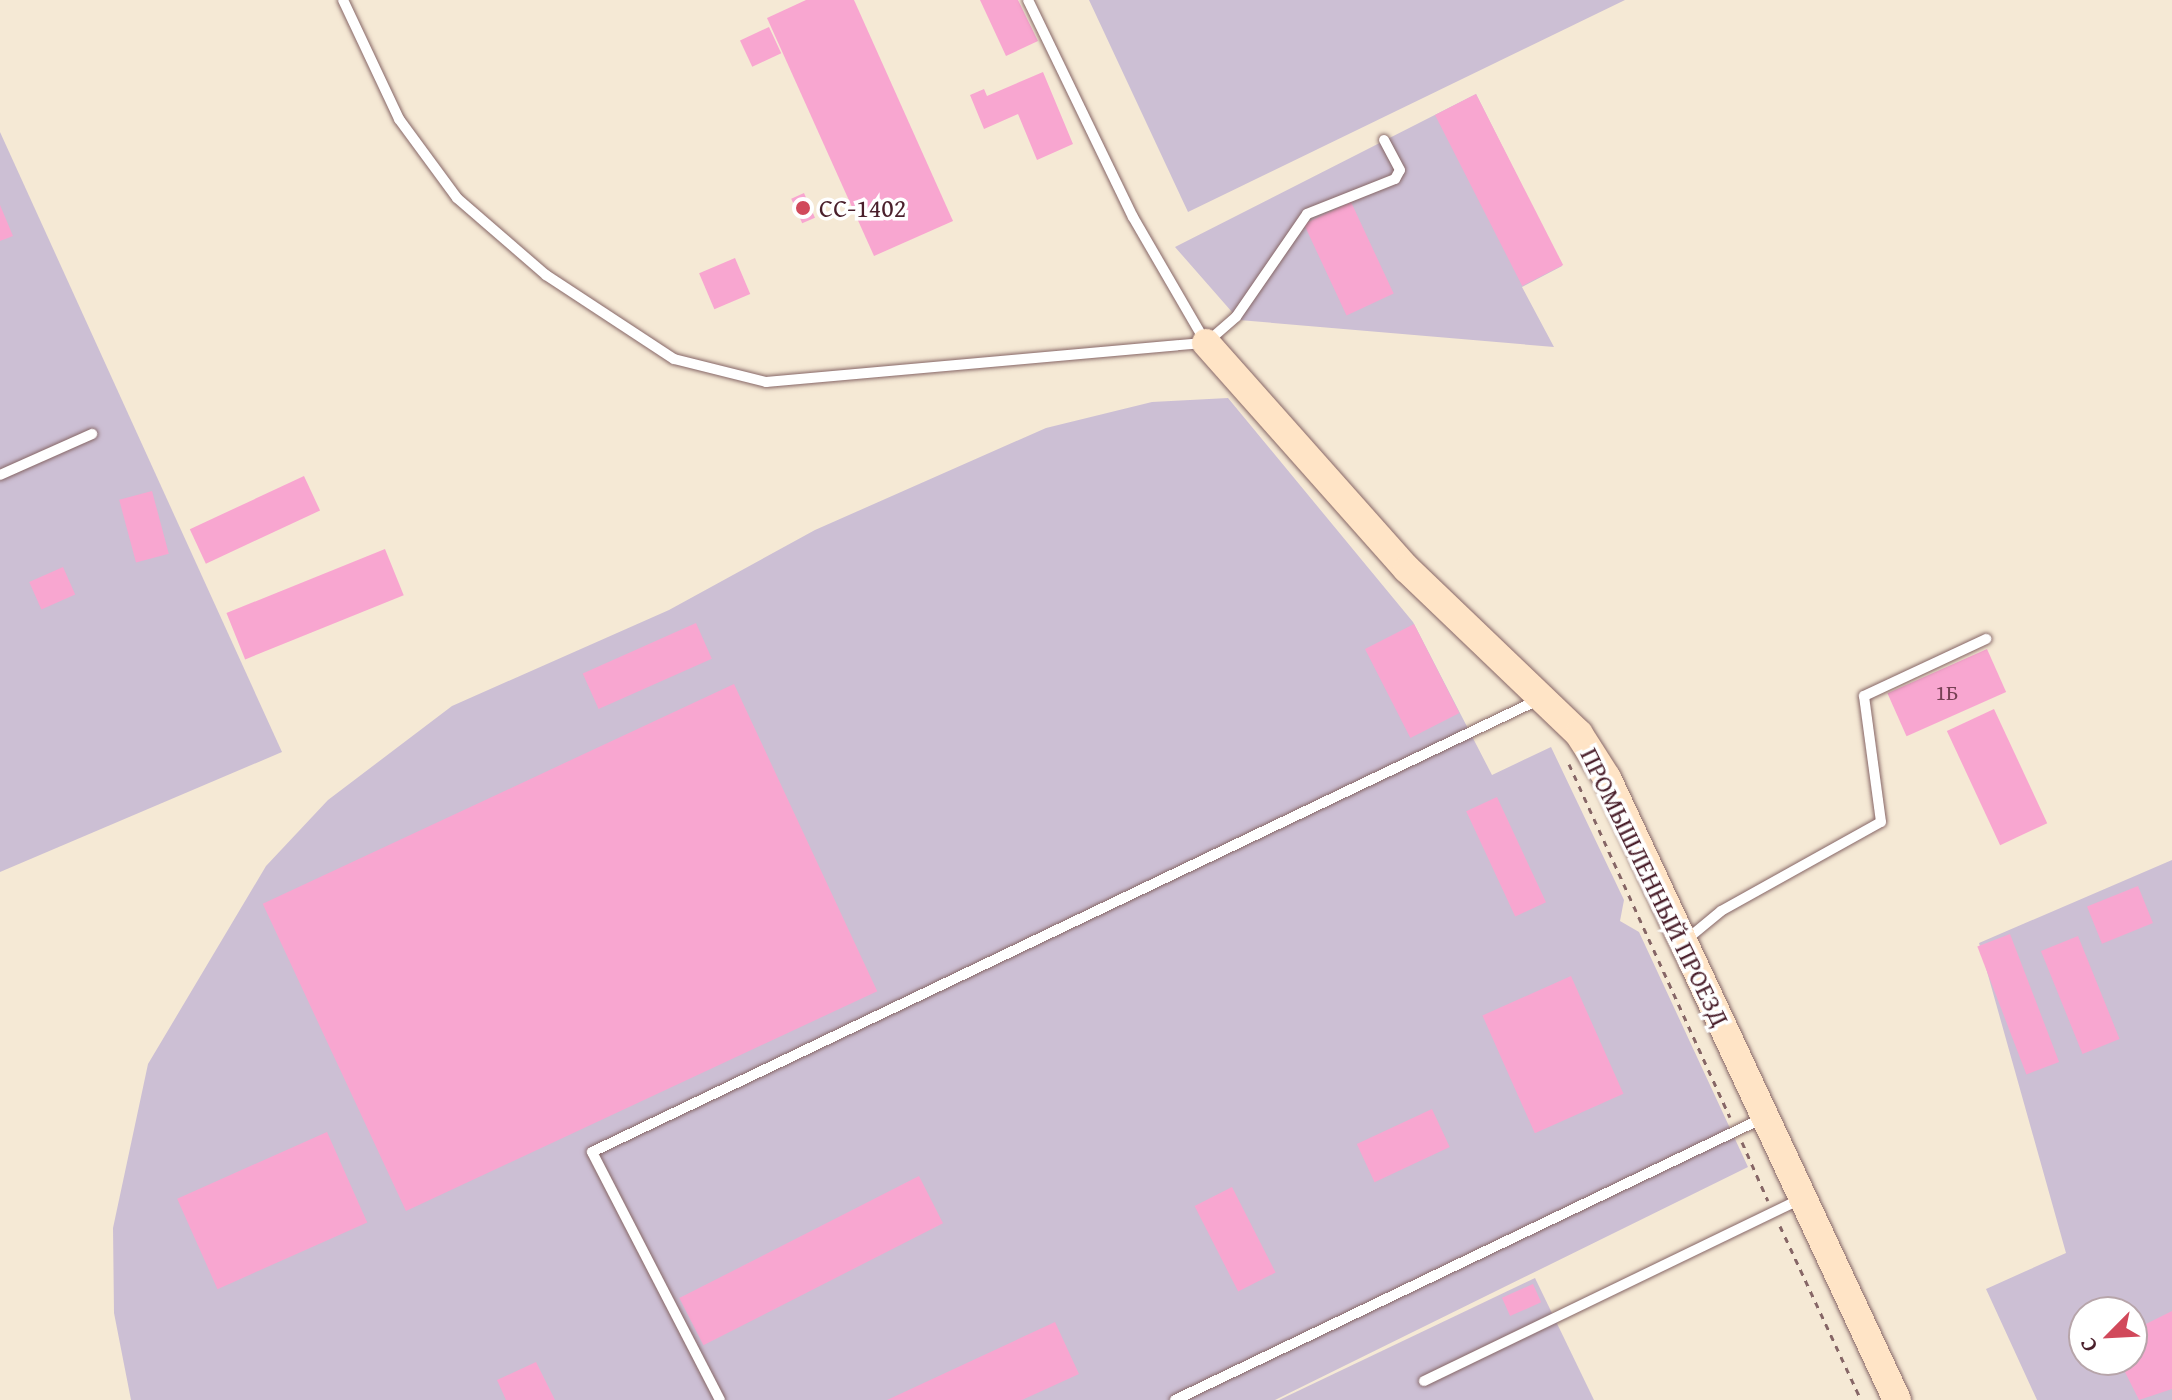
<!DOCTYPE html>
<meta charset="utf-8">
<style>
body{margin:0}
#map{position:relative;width:2172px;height:1400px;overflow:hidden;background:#f5e9d5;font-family:"Gentium Book Plus",serif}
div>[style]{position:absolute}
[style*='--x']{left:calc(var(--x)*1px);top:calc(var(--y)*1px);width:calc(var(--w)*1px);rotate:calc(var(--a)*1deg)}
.industrial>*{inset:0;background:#ccbfd4}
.building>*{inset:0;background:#f8a6d0;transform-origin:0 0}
.path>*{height:3px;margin-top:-1.5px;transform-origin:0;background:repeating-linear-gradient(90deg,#866666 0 6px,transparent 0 12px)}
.roads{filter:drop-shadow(0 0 2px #866666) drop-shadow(0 0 2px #866666)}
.lane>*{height:10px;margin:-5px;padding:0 5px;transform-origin:5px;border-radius:5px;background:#fff}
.secondary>*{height:28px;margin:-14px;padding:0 14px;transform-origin:14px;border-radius:14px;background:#ffe4c6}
.dots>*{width:22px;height:22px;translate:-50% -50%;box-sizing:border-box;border:4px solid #fff;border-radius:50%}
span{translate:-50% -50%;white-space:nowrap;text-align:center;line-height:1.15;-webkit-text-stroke:7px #fff;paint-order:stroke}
.number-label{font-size:22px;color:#764154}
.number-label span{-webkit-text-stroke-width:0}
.poi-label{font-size:26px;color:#4a1f2b}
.left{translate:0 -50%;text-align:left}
.street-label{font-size:26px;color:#4a1f2b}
.north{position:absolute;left:2068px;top:1296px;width:80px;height:80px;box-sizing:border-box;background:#fff;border:2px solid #b7a5aa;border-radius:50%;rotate:246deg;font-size:22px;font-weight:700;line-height:32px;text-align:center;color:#4a1f2b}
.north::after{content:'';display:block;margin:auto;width:28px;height:36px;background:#d1495b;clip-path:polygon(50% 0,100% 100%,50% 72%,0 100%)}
</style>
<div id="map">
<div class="industrial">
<i style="clip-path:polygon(1089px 0,1625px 0,1188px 212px)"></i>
<i style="clip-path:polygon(1476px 94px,1562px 266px,1522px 287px,1554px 347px,1239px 320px,1175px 247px)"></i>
<i style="clip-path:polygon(0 132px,282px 752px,0 872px)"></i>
<i style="clip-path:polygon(1228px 398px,1413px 622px,1492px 775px,1551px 747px,1624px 900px,1620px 921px,1639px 932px,1748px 1167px,1275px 1400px,131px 1400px,114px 1313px,113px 1228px,148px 1064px,266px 866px,328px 800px,452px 706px,669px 610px,815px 530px,1046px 428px,1152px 402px)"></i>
<i style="clip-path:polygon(evenodd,2172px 860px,2172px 1400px,2037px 1400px,1986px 1289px,2066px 1253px,1979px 943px,2172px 860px,2084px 1312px,2132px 1312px,2132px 1360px,2084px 1360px,2084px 1312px)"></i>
<i style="clip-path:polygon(1535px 1278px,1594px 1400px,1279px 1400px)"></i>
</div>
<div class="building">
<i style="clip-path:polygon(806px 0,854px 0,953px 221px,874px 256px,767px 18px)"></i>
<i style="clip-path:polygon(980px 0,1018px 0,1038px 41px,1006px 56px)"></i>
<i style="left:769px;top:27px;width:29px;height:32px;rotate:65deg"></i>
<i style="clip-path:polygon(1043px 72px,1073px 144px,1037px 160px,1018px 114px,984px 129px,970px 95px,984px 89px,987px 96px)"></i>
<i style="left:1476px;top:94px;width:192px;height:46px;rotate:63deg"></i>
<i style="left:804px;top:193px;width:27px;height:14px;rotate:66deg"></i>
<i style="left:1351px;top:202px;width:101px;height:52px;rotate:65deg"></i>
<i style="clip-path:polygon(0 205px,13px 236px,0 241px)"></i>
<i style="left:735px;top:258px;width:39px;height:39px;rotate:67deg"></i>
<i style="left:304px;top:476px;width:38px;height:126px;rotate:65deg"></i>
<i style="left:152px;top:491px;width:65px;height:34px;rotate:75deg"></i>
<i style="left:385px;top:549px;width:50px;height:171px;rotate:68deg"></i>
<i style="left:63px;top:567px;width:30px;height:37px;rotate:66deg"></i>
<i style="left:696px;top:623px;width:39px;height:124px;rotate:66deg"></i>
<i style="left:1414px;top:624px;width:100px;height:55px;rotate:63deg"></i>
<i style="left:1987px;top:649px;width:47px;height:109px;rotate:66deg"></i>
<i style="left:734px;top:684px;width:339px;height:520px;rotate:65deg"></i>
<i style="left:1994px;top:709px;width:126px;height:52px;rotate:65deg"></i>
<i style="left:1497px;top:797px;width:116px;height:34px;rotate:65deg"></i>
<i style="left:2138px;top:886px;width:40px;height:55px;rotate:68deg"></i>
<i style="left:2010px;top:934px;width:137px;height:35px;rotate:69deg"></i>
<i style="left:2078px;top:936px;width:111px;height:40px;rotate:68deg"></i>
<i style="left:1571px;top:976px;width:129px;height:97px;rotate:66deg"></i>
<i style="left:1432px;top:1109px;width:42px;height:83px;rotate:65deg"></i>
<i style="left:327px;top:1132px;width:99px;height:164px;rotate:66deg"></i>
<i style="left:919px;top:1176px;width:53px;height:269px;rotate:63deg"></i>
<i style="left:1232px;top:1187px;width:96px;height:42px;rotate:63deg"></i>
<i style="left:1533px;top:1284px;width:20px;height:34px;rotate:66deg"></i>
<i style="clip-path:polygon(2172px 1311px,2172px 1389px,2139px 1400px,2119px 1360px,2132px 1360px,2132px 1331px)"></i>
<i style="clip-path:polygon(1055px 1322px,1079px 1374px,1022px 1400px,887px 1400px)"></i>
<i style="clip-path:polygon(536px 1362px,555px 1400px,506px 1400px,497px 1380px)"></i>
</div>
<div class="path">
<i style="--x:1569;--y:764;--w:388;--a:65.5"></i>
<i style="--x:1742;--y:1142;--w:64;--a:66.2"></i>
<i style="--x:1780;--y:1226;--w:192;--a:65"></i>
</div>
<div class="roads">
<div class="lane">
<i style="--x:343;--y:0;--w:132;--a:64.8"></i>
<i style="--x:399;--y:119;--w:98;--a:53.7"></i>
<i style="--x:457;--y:198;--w:118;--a:40.9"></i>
<i style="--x:546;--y:275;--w:153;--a:33.3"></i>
<i style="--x:674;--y:359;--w:95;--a:14"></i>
<i style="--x:766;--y:382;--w:442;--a:-5.1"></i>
<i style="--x:1206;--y:343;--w:40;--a:-41"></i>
<i style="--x:1236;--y:317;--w:125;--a:-55.4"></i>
<i style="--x:1307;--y:214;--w:95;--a:-21.7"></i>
<i style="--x:1395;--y:179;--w:10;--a:-61"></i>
<i style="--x:1400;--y:170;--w:34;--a:-118"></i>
<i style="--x:1028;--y:0;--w:241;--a:64.2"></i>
<i style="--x:1133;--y:217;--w:143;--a:59.9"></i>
<i style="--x:0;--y:475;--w:101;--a:-24"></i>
<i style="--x:1686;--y:940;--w:45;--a:-39.6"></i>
<i style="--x:1721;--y:911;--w:183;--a:-29.1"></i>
<i style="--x:1881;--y:822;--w:127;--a:-97.7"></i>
<i style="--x:1864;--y:696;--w:135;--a:-25"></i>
<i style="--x:1424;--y:1381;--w:418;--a:-25.8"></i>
<i style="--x:720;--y:1400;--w:279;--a:-117.3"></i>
<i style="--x:592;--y:1152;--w:1051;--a:-25.54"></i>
<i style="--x:1175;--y:1400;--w:652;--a:-25.62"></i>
</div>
<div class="secondary">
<i style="--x:1206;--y:343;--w:302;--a:48.4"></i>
<i style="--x:1407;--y:569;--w:238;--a:43.8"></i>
<i style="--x:1579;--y:734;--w:52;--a:57.5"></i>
<i style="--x:1607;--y:778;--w:686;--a:65"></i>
</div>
</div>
<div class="dots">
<i style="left:803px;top:208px;background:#d1495b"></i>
</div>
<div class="number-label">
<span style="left:1947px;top:693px">1Б</span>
</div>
<div class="poi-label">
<span class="left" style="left:819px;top:208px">СС-1402</span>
</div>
<div class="street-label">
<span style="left:1655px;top:887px;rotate:64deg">ПРОМЫШЛЕННЫЙ ПРОЕЗД</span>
</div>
<div class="north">С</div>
</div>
